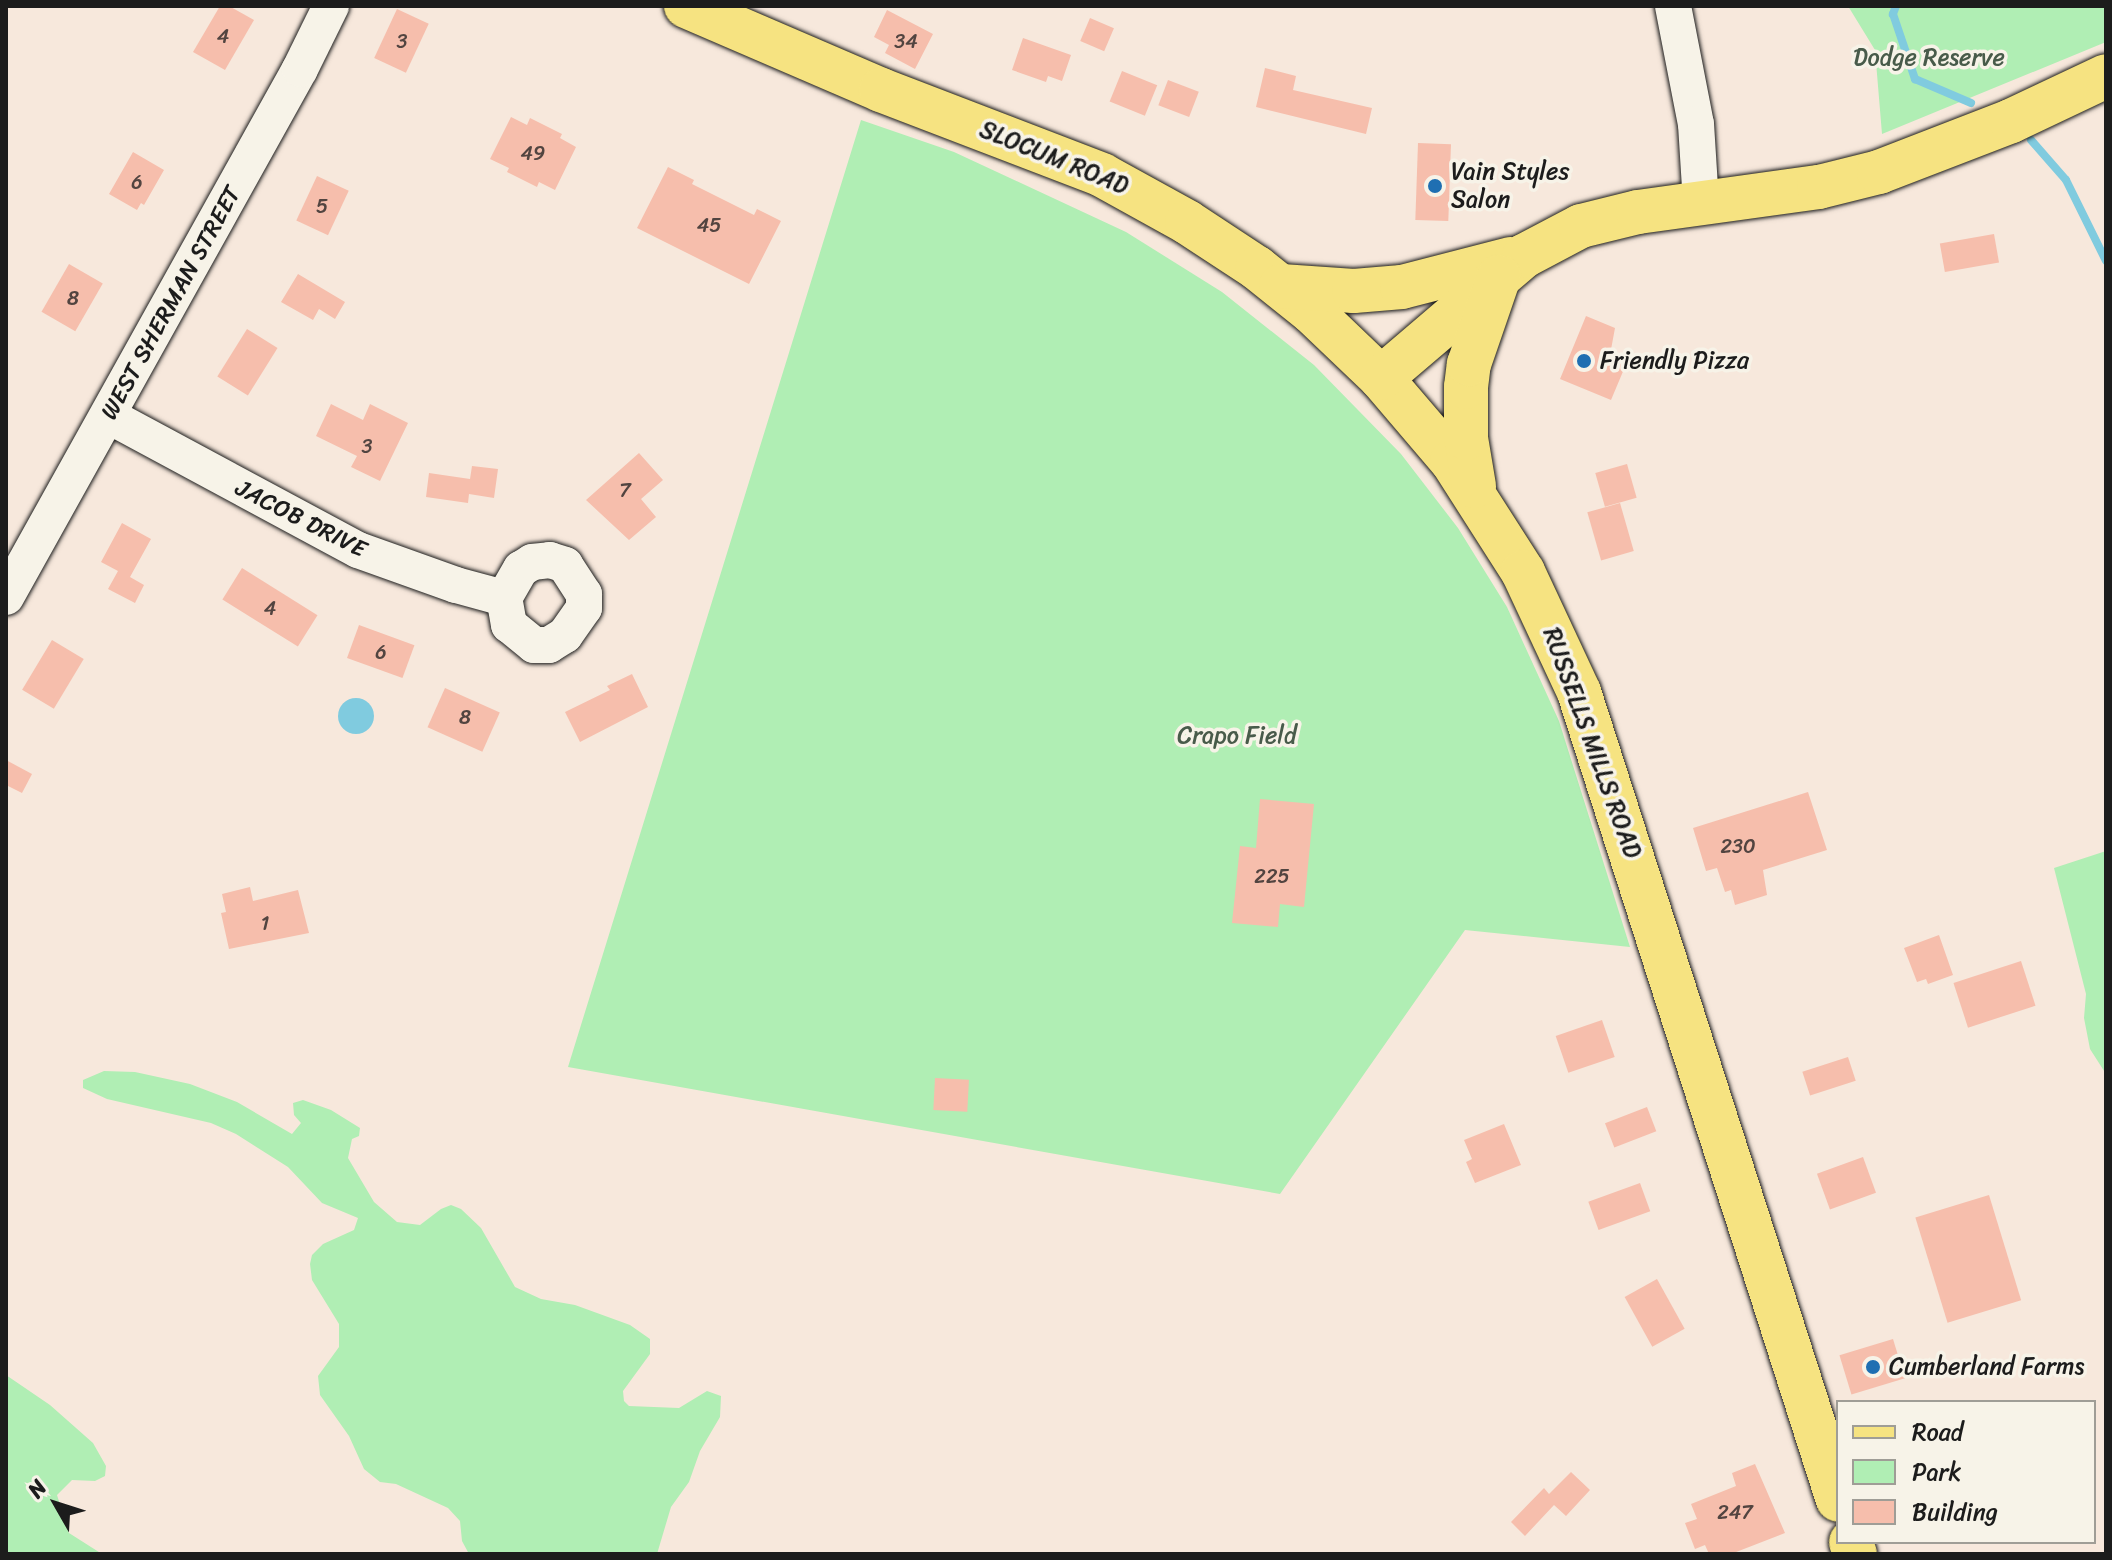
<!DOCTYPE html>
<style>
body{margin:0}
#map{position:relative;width:2112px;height:1560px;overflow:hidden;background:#f7e8dc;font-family:Sriracha,sans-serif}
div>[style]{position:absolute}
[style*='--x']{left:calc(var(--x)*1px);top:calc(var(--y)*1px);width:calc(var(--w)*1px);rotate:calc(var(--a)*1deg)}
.green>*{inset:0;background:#b0eeb4}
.water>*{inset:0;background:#80cbdf}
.round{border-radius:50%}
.stream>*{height:8px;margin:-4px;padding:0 4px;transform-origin:4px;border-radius:4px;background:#80cbdf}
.building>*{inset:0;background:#f6beac;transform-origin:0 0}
.roads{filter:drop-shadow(0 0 2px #1c1c1c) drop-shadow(0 0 2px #1c1c1c)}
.minor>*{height:36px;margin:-18px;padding:0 18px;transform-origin:18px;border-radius:18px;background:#f7f3e8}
.major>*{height:44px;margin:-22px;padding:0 22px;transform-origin:22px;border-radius:22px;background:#f6e381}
.dots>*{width:22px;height:22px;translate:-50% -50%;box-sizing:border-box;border:4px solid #f7f3e8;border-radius:50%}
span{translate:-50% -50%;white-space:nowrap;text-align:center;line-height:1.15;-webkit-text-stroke:7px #f7f3e8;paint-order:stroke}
.number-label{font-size:20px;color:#524440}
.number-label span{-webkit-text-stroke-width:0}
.park-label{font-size:24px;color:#485b4a}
.street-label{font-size:24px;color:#1c1c1c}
.poi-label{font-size:24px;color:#1c1c1c}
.left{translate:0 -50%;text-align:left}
.frame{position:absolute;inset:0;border:8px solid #1c1c1c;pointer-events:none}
.legend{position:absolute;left:1836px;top:1400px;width:260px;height:144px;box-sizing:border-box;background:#f7f3e8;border:2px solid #9f9d96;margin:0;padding:10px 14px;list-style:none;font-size:24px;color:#1c1c1c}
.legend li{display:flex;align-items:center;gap:16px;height:40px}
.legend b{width:40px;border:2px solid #9f9d96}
.north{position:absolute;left:16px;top:1464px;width:80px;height:80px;-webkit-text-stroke:6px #f7f3e8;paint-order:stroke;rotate:309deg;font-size:22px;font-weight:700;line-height:32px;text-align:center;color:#1c1c1c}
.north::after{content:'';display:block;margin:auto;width:28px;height:36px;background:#1c1c1c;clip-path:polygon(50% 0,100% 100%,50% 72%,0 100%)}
</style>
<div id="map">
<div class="green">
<i style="clip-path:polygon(1848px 6px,2106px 6px,2106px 42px,1882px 134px,1875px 50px)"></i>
<i style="clip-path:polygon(861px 120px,954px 152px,1126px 232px,1222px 292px,1314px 365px,1401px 454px,1458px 528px,1507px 607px,1559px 721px,1630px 947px,1465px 930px,1280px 1194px,568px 1067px)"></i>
<i style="clip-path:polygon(2106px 851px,2106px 1074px,2090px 1049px,2084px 1018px,2086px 994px,2054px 868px)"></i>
<i style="clip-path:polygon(104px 1071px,135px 1072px,190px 1084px,237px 1102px,292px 1134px,301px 1123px,294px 1115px,293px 1103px,303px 1100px,331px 1110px,360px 1128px,359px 1136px,352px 1139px,348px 1158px,374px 1202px,397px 1222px,420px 1225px,441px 1209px,451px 1205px,461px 1209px,481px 1228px,515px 1287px,541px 1299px,575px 1305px,630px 1325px,650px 1339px,650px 1354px,623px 1391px,624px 1401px,629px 1406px,679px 1408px,707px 1391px,721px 1396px,720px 1417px,700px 1451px,689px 1482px,671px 1507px,657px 1554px,469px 1554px,462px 1541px,460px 1521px,448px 1508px,396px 1484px,380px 1482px,364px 1469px,349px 1436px,320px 1395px,318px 1376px,339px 1347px,339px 1324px,312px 1280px,310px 1264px,312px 1255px,323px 1244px,354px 1230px,358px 1218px,322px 1203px,288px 1167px,236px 1134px,211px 1123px,107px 1099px,83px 1088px,83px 1080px)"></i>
<i style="clip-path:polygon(6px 1375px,50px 1405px,93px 1443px,106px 1466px,105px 1476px,95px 1481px,72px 1480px,57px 1495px,69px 1533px,102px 1554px,6px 1554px)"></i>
</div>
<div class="water">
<i class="round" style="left:338px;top:698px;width:36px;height:36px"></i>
</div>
<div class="stream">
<i style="--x:1896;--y:6;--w:9;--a:111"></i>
<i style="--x:1893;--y:14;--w:69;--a:71.3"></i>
<i style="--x:1915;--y:79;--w:61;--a:23.2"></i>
<i style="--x:2031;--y:140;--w:53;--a:48.8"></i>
<i style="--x:2066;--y:180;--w:90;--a:63.7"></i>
</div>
<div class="building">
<i style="clip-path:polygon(220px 6px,229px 6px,254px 20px,225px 70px,193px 52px)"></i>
<i style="left:397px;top:9px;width:35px;height:54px;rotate:25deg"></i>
<i style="clip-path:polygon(887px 10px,933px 34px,915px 69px,885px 53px,889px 45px,874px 37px)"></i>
<i style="left:1090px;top:18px;width:26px;height:25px;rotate:23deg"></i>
<i style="clip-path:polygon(1023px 38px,1071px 55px,1062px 81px,1048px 76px,1046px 82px,1012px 70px)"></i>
<i style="clip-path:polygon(1265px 68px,1296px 76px,1293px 90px,1372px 108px,1366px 134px,1256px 107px)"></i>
<i style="left:1122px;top:71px;width:38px;height:33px;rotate:22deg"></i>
<i style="left:1168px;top:80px;width:33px;height:27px;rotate:21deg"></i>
<i style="clip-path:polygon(511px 117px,527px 125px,530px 118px,562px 134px,560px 138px,576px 147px,555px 190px,539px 182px,537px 187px,507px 172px,509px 168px,490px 159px)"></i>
<i style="left:1418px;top:143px;width:33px;height:77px;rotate:2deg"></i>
<i style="clip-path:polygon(133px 152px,164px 170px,144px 205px,141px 203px,137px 210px,109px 194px)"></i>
<i style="clip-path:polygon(668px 167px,694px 180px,692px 184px,754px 215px,757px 209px,781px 221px,749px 284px,637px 228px)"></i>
<i style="left:317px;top:176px;width:35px;height:49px;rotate:25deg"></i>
<i style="left:1994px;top:234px;width:29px;height:55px;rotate:80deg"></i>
<i style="left:69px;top:264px;width:39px;height:55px;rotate:30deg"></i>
<i style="clip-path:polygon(298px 274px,345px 302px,335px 319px,319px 309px,313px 320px,281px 302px)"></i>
<i style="clip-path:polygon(1586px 316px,1615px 328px,1610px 355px,1627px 362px,1611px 400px,1560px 379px)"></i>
<i style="left:247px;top:329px;width:36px;height:56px;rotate:32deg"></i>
<i style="clip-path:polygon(331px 404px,363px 420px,370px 404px,408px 423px,380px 481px,351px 467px,357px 456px,316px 436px)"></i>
<i style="clip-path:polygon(639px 453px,663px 480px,641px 499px,656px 517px,629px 540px,586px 500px)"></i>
<i style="left:1627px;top:464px;width:35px;height:33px;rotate:74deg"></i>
<i style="clip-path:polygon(472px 466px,498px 469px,494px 498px,469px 494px,468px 503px,426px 497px,429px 473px,470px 479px)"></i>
<i style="left:1620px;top:503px;width:50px;height:34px;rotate:74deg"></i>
<i style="clip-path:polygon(122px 523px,151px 539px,130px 577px,144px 585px,135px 603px,108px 589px,118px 571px,101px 562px)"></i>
<i style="left:242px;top:568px;width:89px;height:37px;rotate:32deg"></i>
<i style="left:359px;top:625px;width:59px;height:35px;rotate:20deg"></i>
<i style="left:52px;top:640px;width:37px;height:58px;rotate:31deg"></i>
<i style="clip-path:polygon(632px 674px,648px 707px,580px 742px,565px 712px,610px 690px,607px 686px)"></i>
<i style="left:445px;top:688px;width:60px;height:43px;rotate:24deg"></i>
<i style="clip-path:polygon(6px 760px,32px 774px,22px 793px,6px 785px)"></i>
<i style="clip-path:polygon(1808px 792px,1827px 850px,1763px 870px,1767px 895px,1735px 905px,1731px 890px,1725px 892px,1717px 868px,1706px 871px,1693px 828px)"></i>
<i style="clip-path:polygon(1260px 799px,1314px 804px,1304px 907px,1280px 904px,1278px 927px,1232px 923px,1240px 846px,1256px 848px)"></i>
<i style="clip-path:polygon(250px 887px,253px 901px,298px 890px,309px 933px,229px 949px,221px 913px,226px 912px,222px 894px)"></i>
<i style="clip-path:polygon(1939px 935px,1953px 975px,1928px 984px,1926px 979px,1917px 982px,1904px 948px)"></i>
<i style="left:2021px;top:961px;width:47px;height:71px;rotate:72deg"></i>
<i style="left:1602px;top:1020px;width:39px;height:49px;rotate:71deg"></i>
<i style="left:1848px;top:1057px;width:25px;height:48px;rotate:72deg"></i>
<i style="left:935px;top:1078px;width:34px;height:32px;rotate:3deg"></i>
<i style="left:1647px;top:1107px;width:26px;height:45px;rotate:69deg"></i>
<i style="clip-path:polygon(1504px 1124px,1521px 1165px,1475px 1183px,1466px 1162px,1472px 1159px,1464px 1140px)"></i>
<i style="left:1863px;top:1157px;width:38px;height:49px;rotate:70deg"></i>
<i style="left:1640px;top:1183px;width:30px;height:55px;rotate:70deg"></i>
<i style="left:1989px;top:1195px;width:110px;height:77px;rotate:73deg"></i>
<i style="left:1657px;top:1279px;width:57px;height:37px;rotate:61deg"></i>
<i style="left:1893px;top:1339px;width:41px;height:56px;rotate:73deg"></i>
<i style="clip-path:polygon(1755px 1464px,1785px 1533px,1731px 1554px,1709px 1554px,1705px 1545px,1695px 1549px,1685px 1523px,1697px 1519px,1691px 1504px,1736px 1486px,1732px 1473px)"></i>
<i style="clip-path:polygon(1571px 1472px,1590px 1490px,1566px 1516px,1554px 1505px,1525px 1536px,1511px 1522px,1544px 1488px,1549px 1494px)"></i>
</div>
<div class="roads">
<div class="minor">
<i style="--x:1673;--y:6;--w:120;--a:79"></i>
<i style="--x:1696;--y:124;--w:79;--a:86.4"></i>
<i style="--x:109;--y:416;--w:283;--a:28.3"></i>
<i style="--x:358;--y:550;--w:104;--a:19.7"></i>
<i style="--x:456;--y:585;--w:50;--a:15.2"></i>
<i style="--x:504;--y:598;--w:34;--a:-60"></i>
<i style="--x:521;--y:569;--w:13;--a:-32"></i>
<i style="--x:532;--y:562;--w:18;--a:-6"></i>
<i style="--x:550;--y:560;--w:16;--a:18"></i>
<i style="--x:565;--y:565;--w:35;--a:57"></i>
<i style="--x:584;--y:594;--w:14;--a:90"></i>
<i style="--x:584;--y:608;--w:33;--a:125"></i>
<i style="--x:565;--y:635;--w:19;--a:148"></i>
<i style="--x:549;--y:645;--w:15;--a:180"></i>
<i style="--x:534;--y:645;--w:32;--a:-141"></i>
<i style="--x:509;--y:625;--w:27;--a:-100"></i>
<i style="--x:6;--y:597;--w:604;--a:-60.89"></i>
<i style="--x:300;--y:69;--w:70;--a:-63.8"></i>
</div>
<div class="major">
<i style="--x:686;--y:6;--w:212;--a:23.3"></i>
<i style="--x:881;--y:90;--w:237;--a:21"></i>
<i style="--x:1102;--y:175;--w:97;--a:28.9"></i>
<i style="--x:1187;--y:222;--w:84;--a:33.3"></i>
<i style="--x:1257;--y:268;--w:70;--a:38.7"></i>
<i style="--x:1312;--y:312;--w:95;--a:43.7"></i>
<i style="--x:1381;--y:378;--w:109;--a:49.5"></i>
<i style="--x:1452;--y:461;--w:132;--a:57.4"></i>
<i style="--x:1523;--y:572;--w:132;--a:65"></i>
<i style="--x:1579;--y:692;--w:848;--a:72.23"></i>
<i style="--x:1281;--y:286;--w:73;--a:3.9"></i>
<i style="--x:1354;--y:291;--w:48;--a:-4.8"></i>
<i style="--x:1402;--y:287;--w:112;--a:-14.5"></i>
<i style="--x:1381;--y:378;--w:188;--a:-40.5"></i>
<i style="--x:1524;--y:256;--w:64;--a:-27.8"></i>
<i style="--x:1581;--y:226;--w:59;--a:-13.8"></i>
<i style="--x:1638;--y:212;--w:183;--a:-7.9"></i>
<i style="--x:1819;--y:187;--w:62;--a:-14"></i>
<i style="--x:1879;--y:172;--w:142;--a:-21.1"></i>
<i style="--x:2011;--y:121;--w:105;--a:-25.3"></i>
<i style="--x:1474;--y:486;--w:49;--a:-99.5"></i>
<i style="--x:1466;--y:438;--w:51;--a:-90"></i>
<i style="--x:1466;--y:387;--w:23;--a:-83"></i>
<i style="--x:1469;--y:364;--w:92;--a:-71"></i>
<i style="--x:1851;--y:1542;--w:13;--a:72"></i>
</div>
</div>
<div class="dots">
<i style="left:1435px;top:186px;background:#1f6fb2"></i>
<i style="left:1584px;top:361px;background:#1f6fb2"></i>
<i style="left:1873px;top:1367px;background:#1f6fb2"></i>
</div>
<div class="number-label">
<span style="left:223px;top:36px">4</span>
<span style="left:402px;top:41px">3</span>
<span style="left:906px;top:41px">34</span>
<span style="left:533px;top:153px">49</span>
<span style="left:137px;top:182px">6</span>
<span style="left:322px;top:206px">5</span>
<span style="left:709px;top:225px">45</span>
<span style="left:73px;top:298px">8</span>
<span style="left:367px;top:446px">3</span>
<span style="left:625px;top:490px">7</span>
<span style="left:270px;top:608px">4</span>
<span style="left:381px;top:652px">6</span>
<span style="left:465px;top:717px">8</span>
<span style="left:1738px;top:846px">230</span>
<span style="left:1272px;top:876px">225</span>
<span style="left:265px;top:923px">1</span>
<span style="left:1735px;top:1512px">247</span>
</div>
<div class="park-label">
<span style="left:1929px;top:58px">Dodge Reserve</span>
<span style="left:1237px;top:736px">Crapo Field</span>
</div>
<div class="street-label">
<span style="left:1054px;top:158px;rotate:22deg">SLOCUM ROAD</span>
<span style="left:171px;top:303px;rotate:-61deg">WEST SHERMAN STREET</span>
<span style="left:301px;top:519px;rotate:27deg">JACOB DRIVE</span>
<span style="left:1592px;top:743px;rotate:70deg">RUSSELLS MILLS ROAD</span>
</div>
<div class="poi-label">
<span class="left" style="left:1451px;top:186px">Vain Styles<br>Salon</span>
<span class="left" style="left:1600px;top:361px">Friendly Pizza</span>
<span class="left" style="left:1889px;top:1367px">Cumberland Farms</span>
</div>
<div class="frame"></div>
<ul class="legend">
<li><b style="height:10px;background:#f6e381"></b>Road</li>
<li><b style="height:22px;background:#b0eeb4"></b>Park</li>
<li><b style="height:22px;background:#f6beac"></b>Building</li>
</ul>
<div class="north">N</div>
</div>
